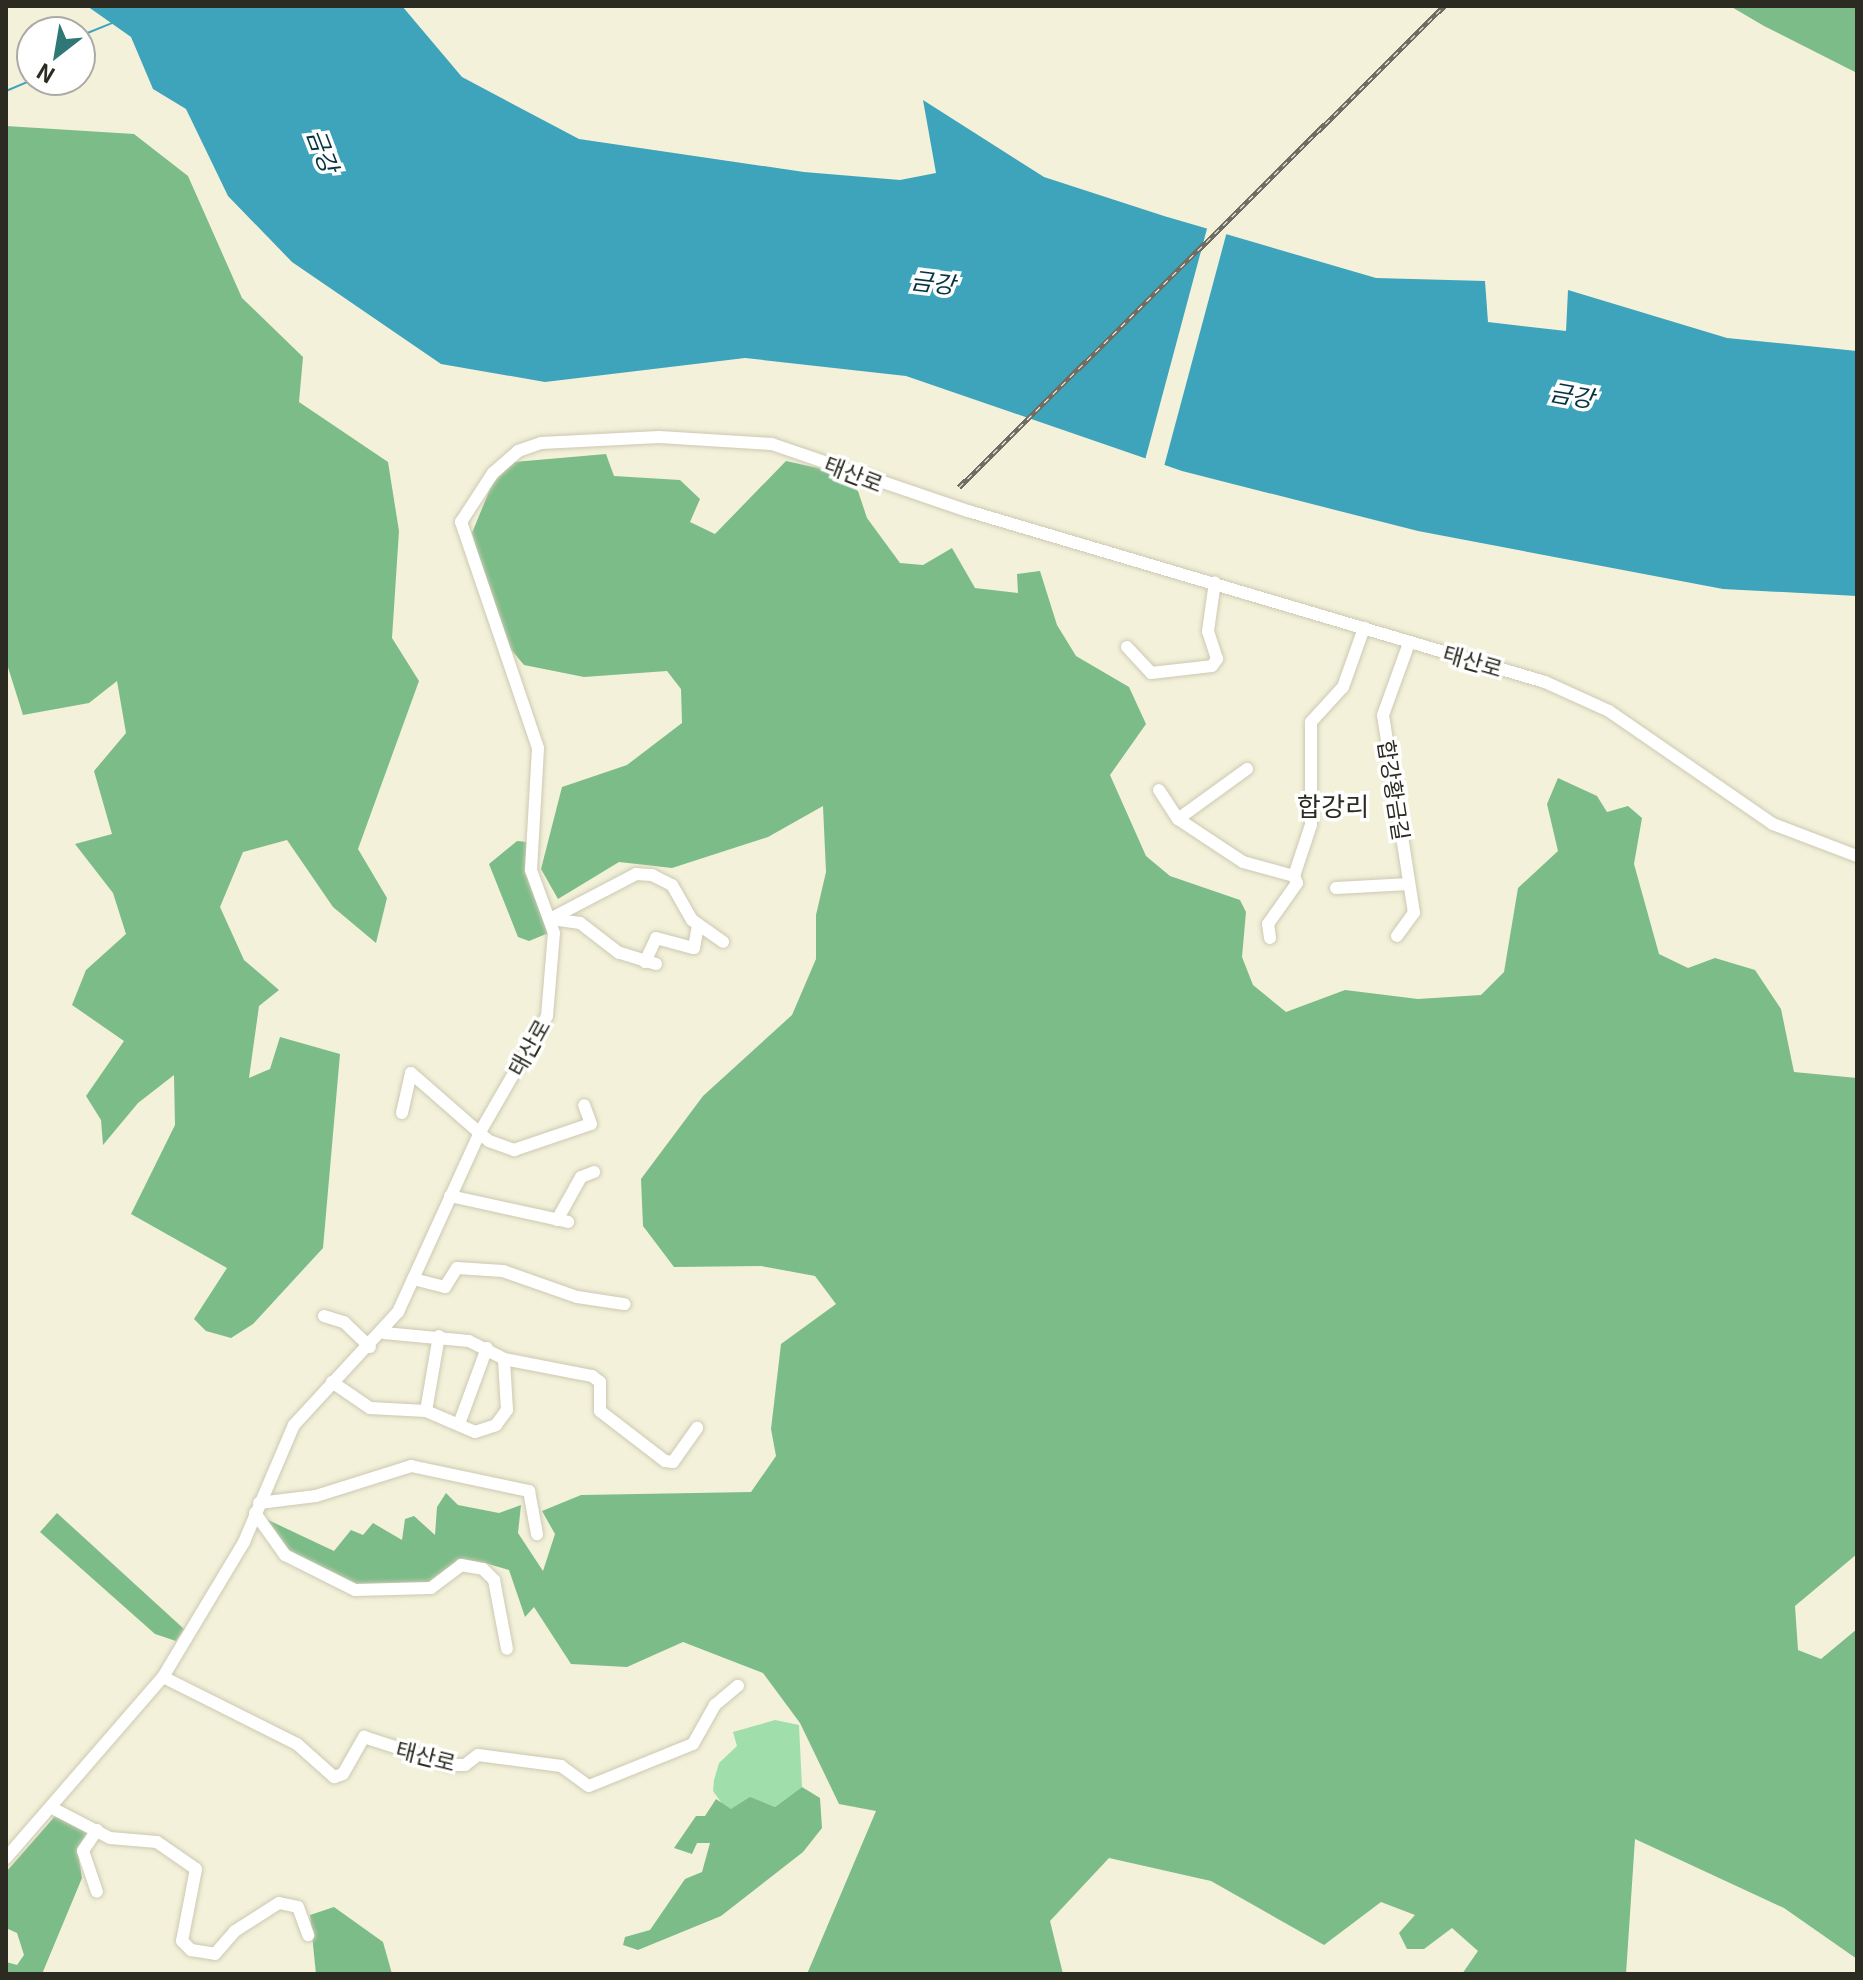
<!DOCTYPE html>
<meta charset="utf-8">
<style>
body{margin:0}
#map{position:relative;width:1863px;height:1980px;overflow:hidden;background:#f4f1da;font-family:Georgia,"Noto Sans KR",serif}
div>[style]{position:absolute}
[style*='--x']{left:calc(var(--x)*1px);top:calc(var(--y)*1px);width:calc(var(--w)*1px);rotate:calc(var(--a)*1deg)}
.green>*{inset:0;background:#a0deab}
.forest>*{inset:0;background:#7cbc88}
.water>*{inset:0;background:#3ea4bc}
.pier>*{inset:0;background:#f4f1da;transform-origin:0 0}
.stream>*{height:2px;margin:-1px;padding:0 1px;transform-origin:1px;border-radius:1px;background:#3ea4bc}
.roads{filter:drop-shadow(0 0 2px #ccc9b2) drop-shadow(0 0 2px #ccc9b2)}
.minor>*{height:12px;margin:-6px;padding:0 6px;transform-origin:6px;border-radius:6px;background:#fff}
.rail>*{height:5px;margin-top:-2.5px;transform-origin:0;background:repeating-linear-gradient(90deg,#fff 0 6px,#706e61 0 12px);box-sizing:border-box;border-block:2px solid #706e61}
span{translate:-50% -50%;white-space:nowrap;text-align:center;line-height:1.15;-webkit-text-stroke:7px #fff;paint-order:stroke}
.street-label{font-size:22px;color:#2c2b22}
.water-label{font-size:24px;color:#03343f;font-style:italic}
.quarter-label{font-size:26px;color:#2c2b22}
.frame{position:absolute;inset:0;border:8px solid #2c2b22;pointer-events:none}
.north{position:absolute;left:16px;top:16px;width:80px;height:80px;box-sizing:border-box;background:#fff;border:2px solid #abaaa7;border-radius:50%;rotate:211deg;font-size:22px;font-weight:700;line-height:32px;text-align:center;color:#2c2b22}
.north::after{content:'';display:block;margin:auto;width:28px;height:36px;background:#2f7875;clip-path:polygon(50% 0,100% 100%,50% 72%,0 100%)}
</style>
<div id="map">
<div class="green">
<i style="clip-path:polygon(775px 1720px,799px 1725px,802px 1787px,775px 1807px,754px 1799px,731px 1809px,723px 1805px,713px 1791px,714px 1780px,719px 1763px,737px 1746px,733px 1732px)"></i>
</div>
<div class="forest">
<i style="clip-path:polygon(1730px 6px,1857px 6px,1857px 73px,1764px 26px)"></i>
<i style="clip-path:polygon(6px 126px,134px 134px,188px 176px,242px 298px,303px 357px,299px 402px,388px 462px,399px 531px,392px 638px,419px 681px,358px 849px,387px 898px,376px 943px,333px 907px,287px 840px,243px 852px,220px 907px,244px 960px,279px 990px,259px 1006px,249px 1078px,270px 1069px,280px 1037px,340px 1054px,323px 1248px,253px 1324px,231px 1338px,206px 1331px,194px 1319px,227px 1268px,131px 1214px,175px 1125px,174px 1075px,138px 1103px,103px 1145px,101px 1120px,86px 1096px,124px 1041px,72px 1005px,86px 970px,126px 934px,113px 893px,75px 844px,112px 834px,94px 771px,126px 733px,117px 681px,89px 703px,23px 715px,6px 661px)"></i>
<i style="clip-path:polygon(606px 454px,614px 476px,680px 480px,700px 499px,690px 522px,715px 534px,786px 461px,818px 468px,857px 488px,867px 518px,900px 563px,923px 565px,952px 548px,975px 588px,1018px 593px,1017px 574px,1040px 571px,1057px 625px,1076px 656px,1129px 687px,1146px 724px,1110px 775px,1146px 856px,1170px 876px,1240px 900px,1246px 912px,1242px 957px,1253px 985px,1286px 1012px,1345px 990px,1418px 999px,1481px 995px,1504px 972px,1518px 888px,1558px 851px,1547px 804px,1558px 778px,1597px 796px,1607px 812px,1628px 806px,1642px 818px,1634px 864px,1659px 954px,1688px 968px,1715px 958px,1755px 970px,1781px 1009px,1794px 1072px,1857px 1078px,1857px 1554px,1795px 1606px,1798px 1650px,1821px 1659px,1857px 1629px,1857px 1959px,1784px 1908px,1635px 1839px,1626px 1974px,1462px 1974px,1478px 1951px,1452px 1928px,1424px 1949px,1407px 1949px,1399px 1933px,1415px 1915px,1381px 1902px,1324px 1945px,1211px 1881px,1109px 1858px,1050px 1921px,1063px 1974px,807px 1974px,876px 1811px,839px 1804px,800px 1723px,763px 1673px,683px 1642px,627px 1667px,571px 1664px,534px 1607px,525px 1617px,509px 1570px,485px 1563px,428px 1586px,359px 1588px,287px 1552px,264px 1518px,334px 1551px,351px 1530px,363px 1535px,373px 1523px,402px 1540px,405px 1519px,414px 1516px,435px 1535px,437px 1507px,446px 1493px,458px 1505px,499px 1513px,521px 1505px,518px 1533px,543px 1571px,555px 1534px,542px 1511px,581px 1495px,751px 1492px,776px 1456px,771px 1429px,781px 1344px,836px 1304px,815px 1276px,761px 1266px,674px 1267px,643px 1226px,641px 1179px,703px 1096px,792px 1015px,816px 959px,816px 915px,826px 872px,823px 806px,768px 837px,672px 868px,619px 862px,558px 899px,541px 869px,562px 787px,627px 765px,682px 723px,681px 689px,667px 671px,584px 677px,524px 665px,502px 639px,472px 533px,492px 484px,514px 462px)"></i>
<i style="clip-path:polygon(517px 841px,527px 842px,525px 865px,551px 932px,529px 941px,518px 937px,489px 864px)"></i>
<i style="clip-path:polygon(57px 1513px,184px 1629px,176px 1641px,155px 1634px,40px 1532px)"></i>
<i style="clip-path:polygon(802px 1787px,820px 1798px,822px 1828px,803px 1852px,721px 1916px,638px 1950px,623px 1945px,625px 1937px,650px 1930px,685px 1879px,702px 1872px,710px 1843px,697px 1843px,692px 1854px,674px 1848px,696px 1816px,705px 1816px,716px 1799px,731px 1809px,750px 1797px,775px 1807px)"></i>
<i style="clip-path:polygon(56px 1815px,94px 1831px,78px 1852px,82px 1878px,42px 1974px,6px 1974px,6px 1962px,17px 1965px,24px 1955px,17px 1933px,6px 1928px,6px 1872px)"></i>
<i style="clip-path:polygon(334px 1907px,383px 1942px,392px 1974px,316px 1974px,310px 1915px)"></i>
</div>
<div class="water">
<i style="clip-path:polygon(87px 6px,402px 6px,462px 77px,579px 139px,804px 172px,900px 180px,936px 173px,923px 100px,1044px 177px,1164px 216px,1376px 278px,1485px 281px,1488px 322px,1566px 331px,1568px 290px,1727px 338px,1857px 351px,1857px 596px,1723px 589px,1418px 531px,1182px 471px,906px 376px,745px 358px,545px 382px,441px 364px,292px 262px,228px 196px,186px 109px,153px 89px,131px 37px)"></i>
</div>
<div class="pier">
<i style="left:1208px;top:225px;width:20px;height:273px;rotate:15deg"></i>
</div>
<div class="stream">
<i style="--x:80;--y:36;--w:35;--a:-22"></i>
<i style="--x:6;--y:91;--w:28;--a:-23"></i>
</div>
<div class="roads">
<div class="minor">
<i style="--x:1127;--y:647;--w:35;--a:47"></i>
<i style="--x:1151;--y:673;--w:61;--a:-6.5"></i>
<i style="--x:1212;--y:666;--w:9;--a:-54"></i>
<i style="--x:1217;--y:659;--w:29;--a:-108"></i>
<i style="--x:1208;--y:631;--w:49;--a:-81.9"></i>
<i style="--x:1247;--y:769;--w:85;--a:144.1"></i>
<i style="--x:1178;--y:819;--w:78;--a:33.5"></i>
<i style="--x:1243;--y:862;--w:53;--a:15.4"></i>
<i style="--x:1294;--y:876;--w:54;--a:-71.6"></i>
<i style="--x:1311;--y:825;--w:103;--a:-90"></i>
<i style="--x:1311;--y:722;--w:47;--a:-47.6"></i>
<i style="--x:1343;--y:687;--w:63;--a:-70.4"></i>
<i style="--x:1159;--y:790;--w:35;--a:57"></i>
<i style="--x:1336;--y:888;--w:73;--a:-3.1"></i>
<i style="--x:1397;--y:936;--w:29;--a:-54"></i>
<i style="--x:1414;--y:913;--w:200;--a:-98.9"></i>
<i style="--x:1383;--y:715;--w:77;--a:-70.1"></i>
<i style="--x:1270;--y:938;--w:14;--a:-98"></i>
<i style="--x:1268;--y:924;--w:50;--a:-54.7"></i>
<i style="--x:1297;--y:883;--w:8;--a:-113"></i>
<i style="--x:645;--y:962;--w:26;--a:-65"></i>
<i style="--x:656;--y:938;--w:39;--a:15"></i>
<i style="--x:694;--y:948;--w:23;--a:-80"></i>
<i style="--x:656;--y:964;--w:39;--a:-163"></i>
<i style="--x:619;--y:953;--w:49;--a:-142.4"></i>
<i style="--x:580;--y:923;--w:30;--a:-172"></i>
<i style="--x:550;--y:919;--w:97;--a:-27.6"></i>
<i style="--x:636;--y:874;--w:16;--a:4"></i>
<i style="--x:652;--y:875;--w:22;--a:27"></i>
<i style="--x:672;--y:885;--w:40;--a:60.3"></i>
<i style="--x:692;--y:920;--w:38;--a:35"></i>
<i style="--x:402;--y:1113;--w:41;--a:-77.3"></i>
<i style="--x:411;--y:1073;--w:103;--a:41.1"></i>
<i style="--x:489;--y:1141;--w:27;--a:20"></i>
<i style="--x:514;--y:1150;--w:81;--a:-18.7"></i>
<i style="--x:591;--y:1124;--w:20;--a:-110"></i>
<i style="--x:450;--y:1196;--w:121;--a:12.4"></i>
<i style="--x:557;--y:1220;--w:49;--a:-60.8"></i>
<i style="--x:581;--y:1177;--w:14;--a:-21"></i>
<i style="--x:413;--y:1279;--w:33;--a:14"></i>
<i style="--x:445;--y:1287;--w:22;--a:-58"></i>
<i style="--x:457;--y:1268;--w:46;--a:3.7"></i>
<i style="--x:503;--y:1271;--w:78;--a:19.4"></i>
<i style="--x:577;--y:1297;--w:48;--a:8.5"></i>
<i style="--x:324;--y:1316;--w:21;--a:17"></i>
<i style="--x:344;--y:1322;--w:36;--a:44"></i>
<i style="--x:384;--y:1333;--w:85;--a:5.4"></i>
<i style="--x:469;--y:1341;--w:39;--a:27"></i>
<i style="--x:504;--y:1359;--w:90;--a:10.9"></i>
<i style="--x:592;--y:1376;--w:10;--a:37"></i>
<i style="--x:600;--y:1382;--w:29;--a:90"></i>
<i style="--x:600;--y:1411;--w:82;--a:37.6"></i>
<i style="--x:665;--y:1461;--w:8;--a:7"></i>
<i style="--x:673;--y:1462;--w:42;--a:-54.8"></i>
<i style="--x:332;--y:1382;--w:46;--a:34.4"></i>
<i style="--x:370;--y:1408;--w:56;--a:3.1"></i>
<i style="--x:426;--y:1411;--w:53;--a:23.2"></i>
<i style="--x:475;--y:1432;--w:22;--a:-18"></i>
<i style="--x:496;--y:1425;--w:19;--a:-54"></i>
<i style="--x:507;--y:1410;--w:51;--a:-93.4"></i>
<i style="--x:426;--y:1411;--w:76;--a:-80.2"></i>
<i style="--x:459;--y:1424;--w:81;--a:-69.8"></i>
<i style="--x:259;--y:1503;--w:57;--a:-7"></i>
<i style="--x:316;--y:1496;--w:100;--a:-17.5"></i>
<i style="--x:411;--y:1466;--w:121;--a:12"></i>
<i style="--x:529;--y:1491;--w:44;--a:79.5"></i>
<i style="--x:255;--y:1513;--w:52;--a:54.5"></i>
<i style="--x:285;--y:1555;--w:78;--a:26.6"></i>
<i style="--x:355;--y:1590;--w:76;--a:-1.5"></i>
<i style="--x:431;--y:1588;--w:38;--a:-37"></i>
<i style="--x:461;--y:1565;--w:22;--a:10"></i>
<i style="--x:483;--y:1569;--w:16;--a:45"></i>
<i style="--x:494;--y:1580;--w:70;--a:79.3"></i>
<i style="--x:163;--y:1677;--w:150;--a:26.6"></i>
<i style="--x:297;--y:1744;--w:50;--a:41.7"></i>
<i style="--x:334;--y:1777;--w:9;--a:-18"></i>
<i style="--x:343;--y:1774;--w:43;--a:-60.4"></i>
<i style="--x:364;--y:1737;--w:90;--a:18"></i>
<i style="--x:450;--y:1765;--w:15;--a:0"></i>
<i style="--x:465;--y:1765;--w:16;--a:-38"></i>
<i style="--x:478;--y:1755;--w:84;--a:7.5"></i>
<i style="--x:561;--y:1766;--w:34;--a:36"></i>
<i style="--x:589;--y:1786;--w:112;--a:-22"></i>
<i style="--x:693;--y:1744;--w:45;--a:-60.6"></i>
<i style="--x:715;--y:1705;--w:30;--a:-40"></i>
<i style="--x:54;--y:1809;--w:63;--a:27.4"></i>
<i style="--x:110;--y:1838;--w:47;--a:4.9"></i>
<i style="--x:157;--y:1842;--w:47;--a:34.7"></i>
<i style="--x:196;--y:1869;--w:73;--a:101"></i>
<i style="--x:182;--y:1941;--w:13;--a:45"></i>
<i style="--x:191;--y:1950;--w:24;--a:9"></i>
<i style="--x:215;--y:1954;--w:30;--a:-49"></i>
<i style="--x:235;--y:1931;--w:52;--a:-32.5"></i>
<i style="--x:279;--y:1903;--w:19;--a:12"></i>
<i style="--x:298;--y:1907;--w:30;--a:70"></i>
<i style="--x:97;--y:1830;--w:25;--a:124"></i>
<i style="--x:83;--y:1851;--w:43;--a:71.1"></i>
<i style="--x:6;--y:1858;--w:240;--a:-49.1"></i>
<i style="--x:163;--y:1677;--w:157;--a:-59"></i>
<i style="--x:244;--y:1542;--w:127;--a:-66.9"></i>
<i style="--x:294;--y:1425;--w:154;--a:-47.4"></i>
<i style="--x:398;--y:1312;--w:198;--a:-65.5"></i>
<i style="--x:480;--y:1132;--w:134;--a:-60"></i>
<i style="--x:547;--y:1016;--w:83;--a:-85.2"></i>
<i style="--x:554;--y:933;--w:67;--a:-110.1"></i>
<i style="--x:531;--y:870;--w:122;--a:-86.7"></i>
<i style="--x:538;--y:748;--w:239;--a:-108.8"></i>
<i style="--x:461;--y:522;--w:59;--a:-56.9"></i>
<i style="--x:493;--y:473;--w:33;--a:-41"></i>
<i style="--x:518;--y:451;--w:24;--a:-19"></i>
<i style="--x:541;--y:443;--w:118;--a:-2.9"></i>
<i style="--x:659;--y:437;--w:113;--a:3.5"></i>
<i style="--x:772;--y:444;--w:207;--a:18.9"></i>
<i style="--x:968;--y:511;--w:602;--a:16.51"></i>
<i style="--x:1545;--y:682;--w:70;--a:24.4"></i>
<i style="--x:1609;--y:711;--w:199;--a:34.6"></i>
<i style="--x:1773;--y:824;--w:90;--a:20.9"></i>
</div>
</div>
<div class="rail">
<i style="--x:959;--y:487;--w:683;--a:-44.76"></i>
</div>
<div class="street-label">
<span style="left:854px;top:473px;rotate:21deg">태산로</span>
<span style="left:1473px;top:660px;rotate:16deg">태산로</span>
<span style="left:1395px;top:790px;rotate:81deg">합강황금길</span>
<span style="left:528px;top:1047px;rotate:-61deg">태산로</span>
<span style="left:426px;top:1755px;rotate:14deg">태산로</span>
</div>
<div class="water-label">
<span style="left:324px;top:150px;rotate:69deg">금강</span>
<span style="left:933px;top:281px;rotate:7deg">금강</span>
<span style="left:1572px;top:394px;rotate:10deg">금강</span>
</div>
<div class="quarter-label">
<span style="left:1333px;top:805px">합강리</span>
</div>
<div class="frame"></div>
<div class="north">N</div>
</div>
